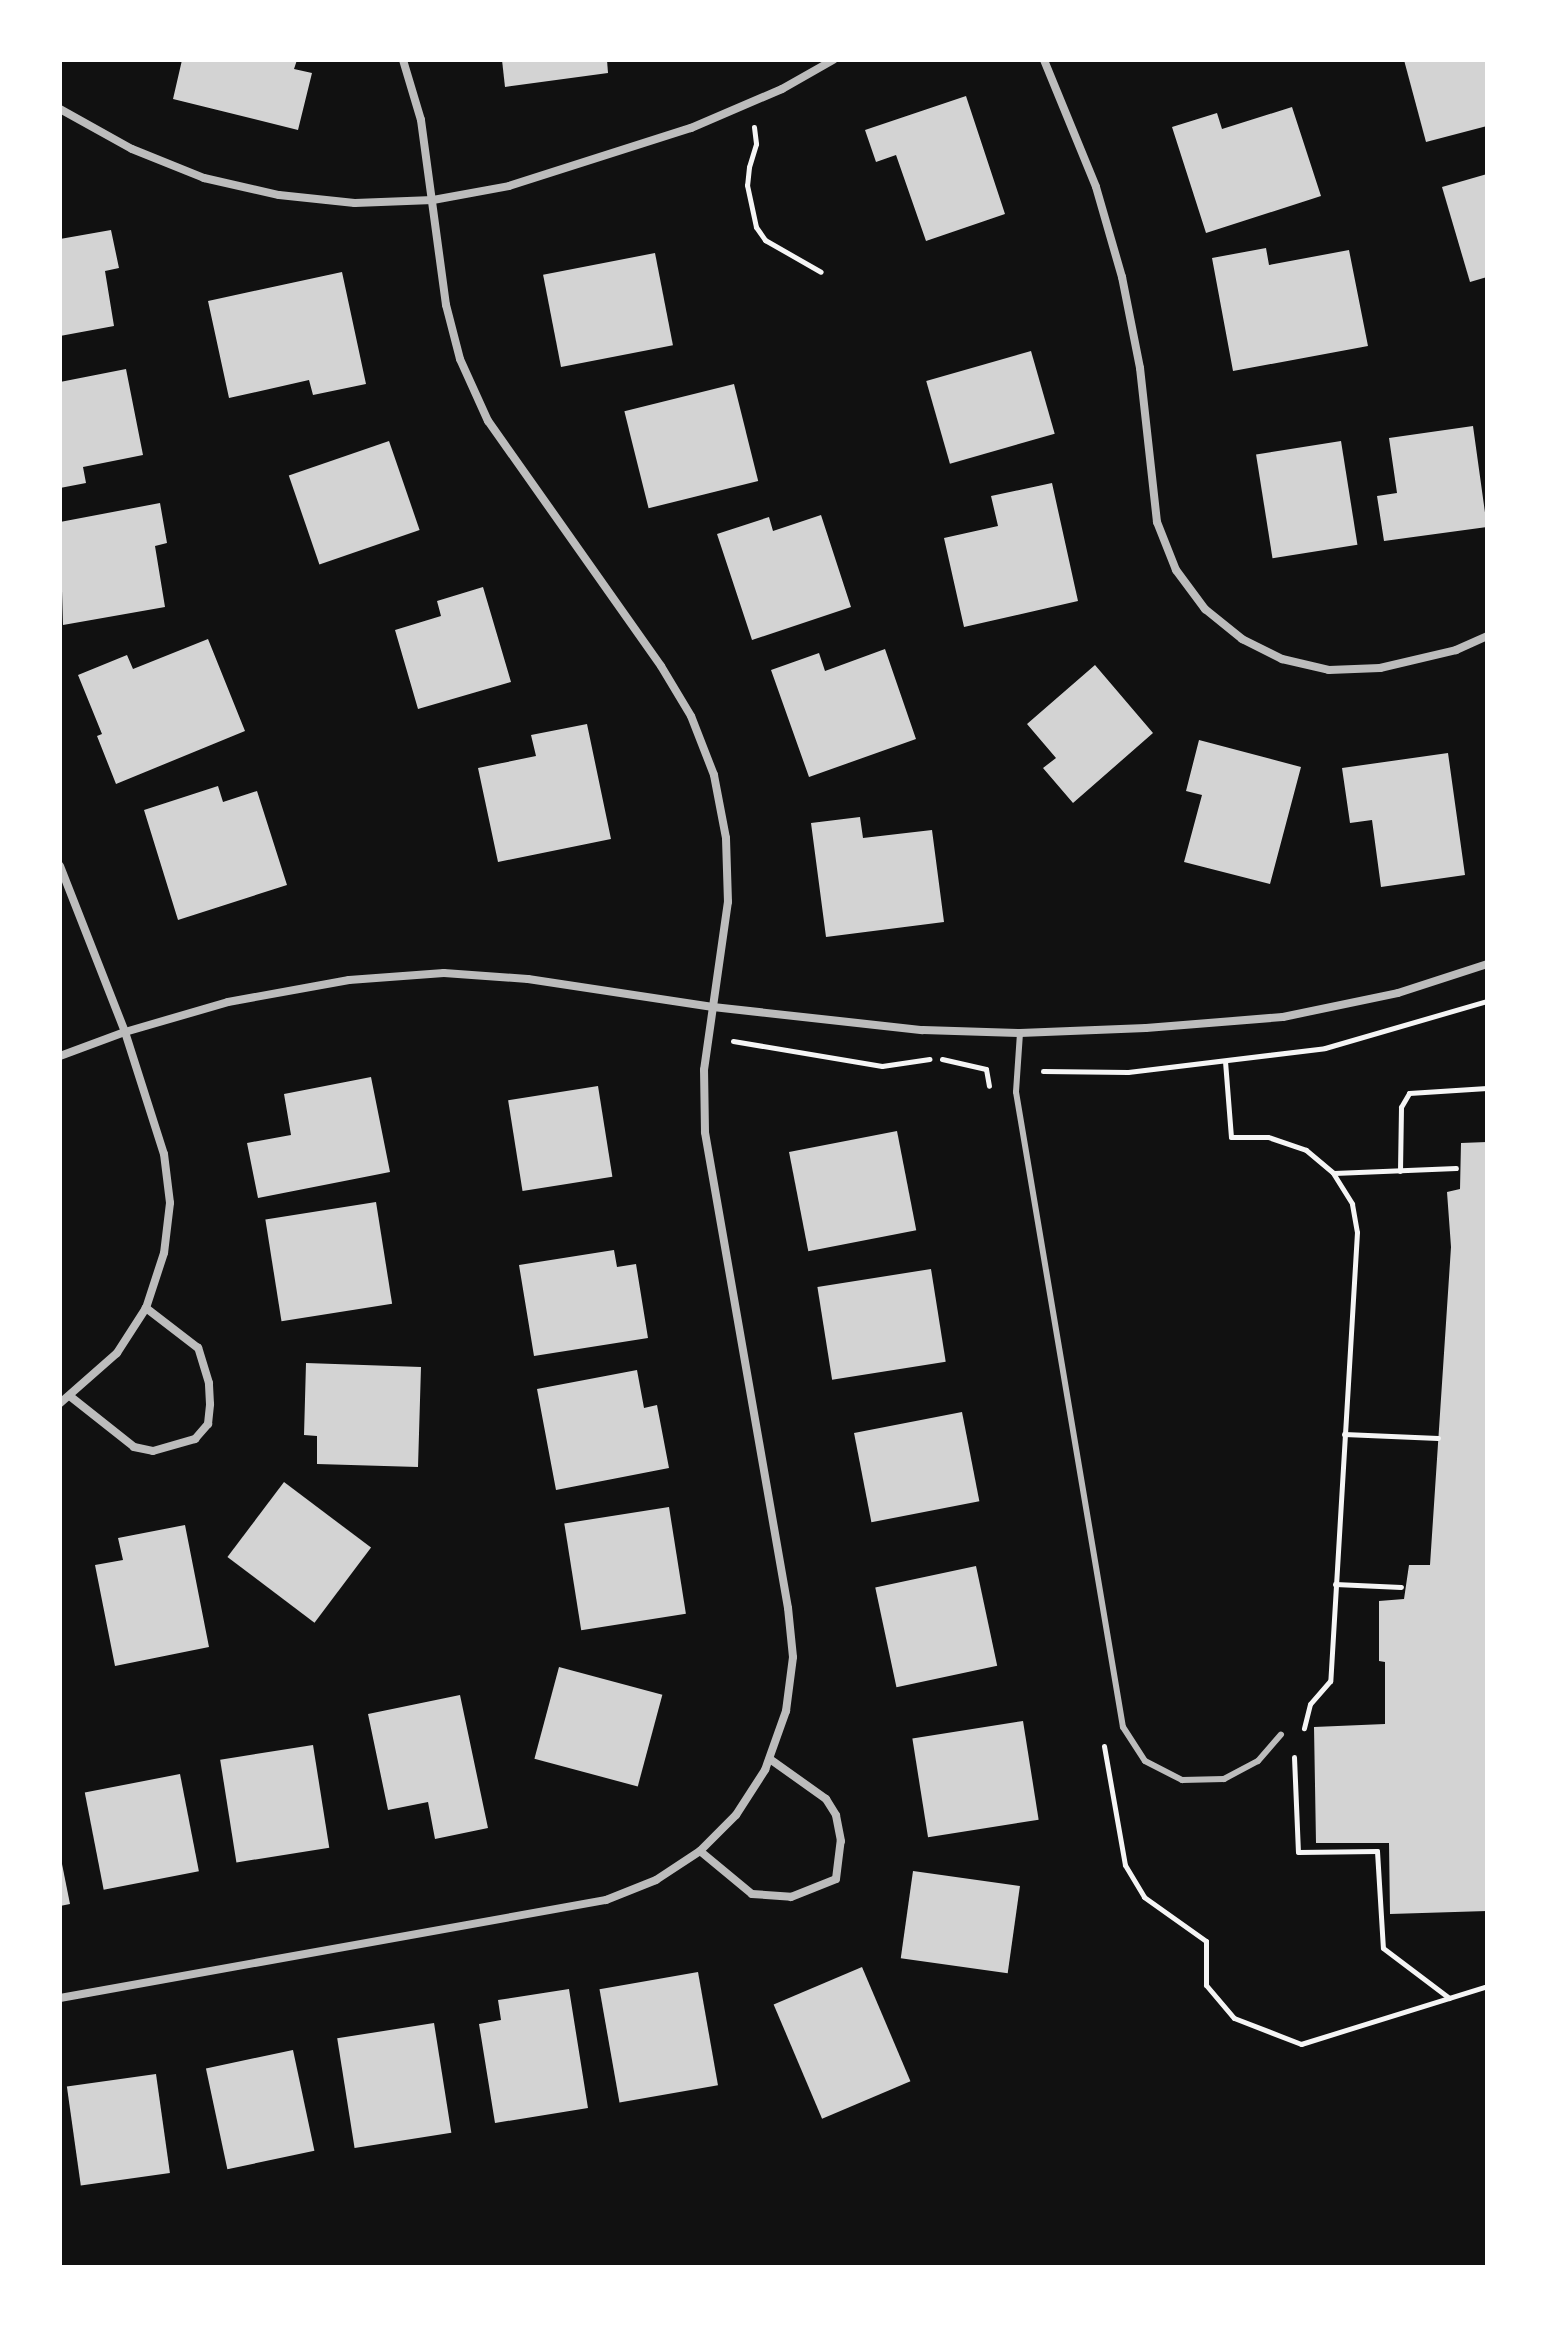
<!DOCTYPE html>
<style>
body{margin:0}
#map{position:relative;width:1547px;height:2327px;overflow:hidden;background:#111;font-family:"DejaVu Sans",sans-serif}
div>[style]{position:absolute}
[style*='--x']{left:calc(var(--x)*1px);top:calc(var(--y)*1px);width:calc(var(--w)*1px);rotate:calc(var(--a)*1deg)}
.building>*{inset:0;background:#d3d3d3;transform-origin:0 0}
.path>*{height:5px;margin:-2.5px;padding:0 2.5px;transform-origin:2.5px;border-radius:2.5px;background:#f5f5f5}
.service>*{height:6px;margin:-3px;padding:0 3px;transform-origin:3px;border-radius:3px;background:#bcbcbc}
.minor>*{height:8px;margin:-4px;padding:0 4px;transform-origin:4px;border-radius:4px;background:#bcbcbc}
span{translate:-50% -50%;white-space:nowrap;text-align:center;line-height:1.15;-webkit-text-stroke:6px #fff;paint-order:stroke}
.frame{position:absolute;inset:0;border:62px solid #fff;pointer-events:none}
</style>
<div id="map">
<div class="building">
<i style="clip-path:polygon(182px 60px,297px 60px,294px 69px,312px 73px,298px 130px,173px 99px)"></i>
<i style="clip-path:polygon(502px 60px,607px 60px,608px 73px,505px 87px)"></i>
<i style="clip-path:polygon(1404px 60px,1487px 60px,1487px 126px,1426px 142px)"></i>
<i style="clip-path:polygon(966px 96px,1005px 214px,926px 241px,896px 155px,876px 162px,865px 130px)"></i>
<i style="clip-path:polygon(1292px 107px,1321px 196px,1206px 233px,1172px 127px,1217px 113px,1222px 129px)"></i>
<i style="clip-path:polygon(1487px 174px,1487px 277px,1470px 282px,1442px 187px)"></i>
<i style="clip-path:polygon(111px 230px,119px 268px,105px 271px,114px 326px,60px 336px,60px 239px)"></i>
<i style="clip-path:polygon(1266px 248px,1269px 265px,1349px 250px,1368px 346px,1233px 371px,1212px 258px)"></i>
<i style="left:655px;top:253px;width:94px;height:114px;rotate:79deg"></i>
<i style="clip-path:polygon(342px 272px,366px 384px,313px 395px,309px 380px,229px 398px,208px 301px)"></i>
<i style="left:1031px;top:351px;width:86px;height:109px;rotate:74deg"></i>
<i style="clip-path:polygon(126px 369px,143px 455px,83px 467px,86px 483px,60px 488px,60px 382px)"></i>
<i style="left:734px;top:384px;width:100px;height:113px;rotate:76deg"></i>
<i style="clip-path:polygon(1473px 426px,1487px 527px,1384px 541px,1377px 496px,1397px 493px,1389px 438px)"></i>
<i style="left:389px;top:441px;width:94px;height:106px;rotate:71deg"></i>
<i style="left:1341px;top:441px;width:105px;height:86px;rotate:81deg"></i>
<i style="clip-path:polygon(1052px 483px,1078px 601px,964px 627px,944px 538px,998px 526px,991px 496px)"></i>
<i style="clip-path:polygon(160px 503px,167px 543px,155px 546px,165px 607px,63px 625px,60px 522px)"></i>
<i style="clip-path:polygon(821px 515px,851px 607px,752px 640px,717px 534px,769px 517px,773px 531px)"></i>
<i style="clip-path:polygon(483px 587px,511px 682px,418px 709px,395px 630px,441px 616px,437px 601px)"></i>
<i style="clip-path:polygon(208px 639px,245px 731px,116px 784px,97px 736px,102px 734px,78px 675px,127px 655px,133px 669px)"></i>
<i style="clip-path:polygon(885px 649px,916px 739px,809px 777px,771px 670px,819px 653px,825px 671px)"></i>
<i style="clip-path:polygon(1095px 665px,1153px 733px,1073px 803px,1043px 768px,1056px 758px,1027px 724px)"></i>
<i style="clip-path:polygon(587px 724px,611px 839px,498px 862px,478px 768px,536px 756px,531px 735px)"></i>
<i style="clip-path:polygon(1199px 740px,1301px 767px,1270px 884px,1184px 862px,1202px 795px,1186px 791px)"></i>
<i style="clip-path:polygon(1448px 753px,1465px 875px,1381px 887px,1372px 820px,1350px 823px,1342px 768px)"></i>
<i style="clip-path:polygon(218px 786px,223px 802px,257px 791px,287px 885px,178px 920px,144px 810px)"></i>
<i style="clip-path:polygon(860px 817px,863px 838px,932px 830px,944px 922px,826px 937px,811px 823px)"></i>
<i style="clip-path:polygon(371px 1077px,390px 1172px,258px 1198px,247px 1143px,291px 1135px,284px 1094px)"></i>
<i style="left:598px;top:1086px;width:92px;height:91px;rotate:81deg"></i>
<i style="left:897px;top:1131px;width:101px;height:110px;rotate:79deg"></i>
<i style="clip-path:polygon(1487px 1142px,1487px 1911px,1390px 1914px,1389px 1843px,1316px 1843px,1314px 1727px,1385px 1724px,1385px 1662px,1379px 1661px,1379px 1601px,1404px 1599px,1409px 1565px,1430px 1565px,1451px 1247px,1447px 1192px,1460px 1189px,1461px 1143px)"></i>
<i style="left:376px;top:1202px;width:103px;height:112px;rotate:81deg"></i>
<i style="clip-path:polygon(614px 1250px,617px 1267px,636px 1264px,648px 1338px,534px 1356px,519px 1265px)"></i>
<i style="left:931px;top:1269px;width:94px;height:115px;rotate:81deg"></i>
<i style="clip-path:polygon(306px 1363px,421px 1367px,418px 1467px,317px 1464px,317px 1436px,304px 1435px)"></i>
<i style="clip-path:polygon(637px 1370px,644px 1408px,657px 1405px,669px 1468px,556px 1490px,537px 1389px)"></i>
<i style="left:962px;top:1412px;width:91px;height:110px;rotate:79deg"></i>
<i style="left:284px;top:1482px;width:109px;height:94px;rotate:37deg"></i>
<i style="left:669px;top:1507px;width:108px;height:106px;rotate:81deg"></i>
<i style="clip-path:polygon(185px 1525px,209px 1647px,115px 1666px,95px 1565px,123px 1560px,118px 1538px)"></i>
<i style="left:976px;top:1566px;width:102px;height:103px;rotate:78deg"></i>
<i style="left:559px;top:1667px;width:107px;height:95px;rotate:15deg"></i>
<i style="clip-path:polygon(460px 1695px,488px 1828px,435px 1839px,428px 1802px,388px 1810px,368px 1714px)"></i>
<i style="left:1023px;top:1721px;width:100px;height:112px;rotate:81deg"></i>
<i style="left:313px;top:1745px;width:104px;height:94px;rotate:81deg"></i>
<i style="left:180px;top:1774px;width:99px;height:97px;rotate:79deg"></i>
<i style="clip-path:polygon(61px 1859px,70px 1904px,60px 1906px,60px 1860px)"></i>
<i style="left:913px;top:1871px;width:108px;height:88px;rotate:8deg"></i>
<i style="left:862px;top:1967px;width:124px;height:96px;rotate:67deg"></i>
<i style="left:698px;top:1972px;width:115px;height:100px;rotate:80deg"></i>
<i style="clip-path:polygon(569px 1989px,588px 2108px,495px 2123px,479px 2024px,501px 2020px,498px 2000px)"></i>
<i style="left:434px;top:2023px;width:111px;height:98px;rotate:81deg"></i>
<i style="left:293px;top:2050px;width:103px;height:89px;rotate:78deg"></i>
<i style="left:156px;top:2074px;width:100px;height:90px;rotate:82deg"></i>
</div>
<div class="path">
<i style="--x:754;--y:127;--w:17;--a:83"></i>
<i style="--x:756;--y:144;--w:24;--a:107"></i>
<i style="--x:749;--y:167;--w:18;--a:96"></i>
<i style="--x:747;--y:185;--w:43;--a:77.9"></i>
<i style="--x:756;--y:227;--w:16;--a:55"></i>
<i style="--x:765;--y:240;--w:64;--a:29.7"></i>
<i style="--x:733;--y:1041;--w:151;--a:9.5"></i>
<i style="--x:882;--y:1066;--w:48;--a:-8.5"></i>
<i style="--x:942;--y:1059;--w:45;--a:12.8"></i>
<i style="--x:986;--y:1069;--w:17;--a:80"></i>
<i style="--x:1225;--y:1061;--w:76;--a:85.5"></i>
<i style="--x:1231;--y:1137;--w:37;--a:0"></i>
<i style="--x:1268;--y:1137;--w:40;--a:18.9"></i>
<i style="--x:1306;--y:1150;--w:35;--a:40"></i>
<i style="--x:1333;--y:1173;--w:36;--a:58"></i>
<i style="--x:1352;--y:1204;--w:28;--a:80"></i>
<i style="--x:1357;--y:1232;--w:450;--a:93.4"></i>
<i style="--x:1330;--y:1681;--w:30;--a:131"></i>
<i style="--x:1310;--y:1704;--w:25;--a:104"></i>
<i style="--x:1043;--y:1071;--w:85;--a:0.7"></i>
<i style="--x:1128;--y:1072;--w:198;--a:-6.9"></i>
<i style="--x:1325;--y:1048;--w:169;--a:-16.2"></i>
<i style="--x:1400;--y:1171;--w:64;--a:-89.1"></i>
<i style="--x:1401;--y:1107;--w:16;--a:-60"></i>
<i style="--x:1409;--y:1093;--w:78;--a:-3.7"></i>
<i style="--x:1334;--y:1173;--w:122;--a:-2.3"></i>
<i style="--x:1344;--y:1434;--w:94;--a:2.4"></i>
<i style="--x:1335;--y:1584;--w:66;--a:2.6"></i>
<i style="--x:1104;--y:1746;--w:121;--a:80"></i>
<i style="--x:1125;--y:1865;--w:37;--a:59"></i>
<i style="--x:1144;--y:1897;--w:76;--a:35.4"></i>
<i style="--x:1206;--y:1941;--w:44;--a:90"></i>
<i style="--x:1206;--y:1985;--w:43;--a:49.7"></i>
<i style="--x:1234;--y:2018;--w:72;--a:21.2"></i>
<i style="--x:1301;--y:2044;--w:195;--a:-17.3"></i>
<i style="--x:1294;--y:1757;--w:95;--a:87.6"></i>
<i style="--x:1298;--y:1852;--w:79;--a:-0.7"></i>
<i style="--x:1377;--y:1851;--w:97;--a:86.5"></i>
<i style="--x:1383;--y:1948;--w:83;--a:37.1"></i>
</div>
<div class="service">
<i style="--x:1020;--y:1033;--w:59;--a:93.9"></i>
<i style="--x:1016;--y:1092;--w:644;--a:80.44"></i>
<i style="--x:1123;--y:1727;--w:40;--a:57.1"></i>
<i style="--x:1145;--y:1761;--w:42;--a:27.2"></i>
<i style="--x:1182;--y:1780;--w:42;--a:-1.4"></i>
<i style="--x:1224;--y:1779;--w:38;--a:-28"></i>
<i style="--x:1258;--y:1761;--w:35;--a:-49"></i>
</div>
<div class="minor">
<i style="--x:1044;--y:60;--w:137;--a:67.7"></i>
<i style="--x:1096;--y:187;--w:94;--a:73.9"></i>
<i style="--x:1122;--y:277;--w:93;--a:78.8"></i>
<i style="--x:1140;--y:368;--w:155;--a:83.7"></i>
<i style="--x:1157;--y:522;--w:52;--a:68.4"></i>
<i style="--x:1176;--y:570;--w:49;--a:53.4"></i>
<i style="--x:1205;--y:609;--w:48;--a:39"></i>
<i style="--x:1242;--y:639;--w:45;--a:26.6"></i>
<i style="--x:1282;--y:659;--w:48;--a:13.2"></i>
<i style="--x:1329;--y:670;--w:51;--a:-2.2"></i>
<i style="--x:1380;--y:668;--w:78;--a:-13.3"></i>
<i style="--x:1456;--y:650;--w:34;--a:-24"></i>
<i style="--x:60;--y:109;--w:82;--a:29.1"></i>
<i style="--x:132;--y:149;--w:78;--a:21.9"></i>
<i style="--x:204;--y:178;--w:77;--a:12.8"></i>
<i style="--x:279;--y:195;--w:76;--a:6"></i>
<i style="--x:355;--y:203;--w:78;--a:-2.2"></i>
<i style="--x:433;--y:200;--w:77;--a:-10.4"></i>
<i style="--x:509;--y:186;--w:191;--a:-17.7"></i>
<i style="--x:691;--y:128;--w:99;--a:-23.2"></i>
<i style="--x:782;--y:89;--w:59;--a:-29.6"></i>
<i style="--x:60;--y:866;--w:178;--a:68.6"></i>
<i style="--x:125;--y:1032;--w:128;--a:72.3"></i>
<i style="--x:164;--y:1154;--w:49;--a:83"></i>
<i style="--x:170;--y:1203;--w:50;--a:96.8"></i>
<i style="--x:164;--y:1253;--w:58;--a:108.1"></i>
<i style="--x:146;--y:1308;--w:54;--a:122.8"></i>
<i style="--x:117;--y:1353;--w:76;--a:138.7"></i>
<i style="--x:60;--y:1056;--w:69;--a:-20.3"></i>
<i style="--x:125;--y:1032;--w:107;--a:-16.2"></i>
<i style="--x:228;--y:1002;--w:123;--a:-10.3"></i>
<i style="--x:349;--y:980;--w:95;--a:-4.2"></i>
<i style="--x:444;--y:973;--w:84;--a:4.1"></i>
<i style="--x:528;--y:979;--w:187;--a:8.6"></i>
<i style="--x:713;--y:1007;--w:211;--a:6.3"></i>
<i style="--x:923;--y:1030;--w:97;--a:1.8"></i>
<i style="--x:1020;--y:1033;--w:126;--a:-2.3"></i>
<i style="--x:1146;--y:1028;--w:137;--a:-4.6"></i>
<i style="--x:1283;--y:1017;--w:117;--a:-11.8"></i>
<i style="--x:1398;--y:993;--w:94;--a:-18"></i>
<i style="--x:71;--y:1397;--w:80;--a:38.4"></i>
<i style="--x:134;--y:1447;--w:19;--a:12"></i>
<i style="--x:153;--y:1451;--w:44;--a:-15.9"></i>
<i style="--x:195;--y:1439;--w:20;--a:-49"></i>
<i style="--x:208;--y:1424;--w:20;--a:-84"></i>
<i style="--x:210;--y:1404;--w:21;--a:-93"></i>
<i style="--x:209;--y:1383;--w:37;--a:-107"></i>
<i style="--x:198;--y:1348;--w:66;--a:-142.4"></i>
<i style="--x:700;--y:1851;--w:67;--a:39.6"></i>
<i style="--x:752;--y:1894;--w:39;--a:4"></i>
<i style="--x:791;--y:1897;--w:48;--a:-21.8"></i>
<i style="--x:836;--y:1879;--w:38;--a:-83"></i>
<i style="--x:841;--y:1841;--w:26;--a:-101"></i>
<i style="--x:836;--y:1815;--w:19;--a:-122"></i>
<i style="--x:826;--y:1799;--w:69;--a:-144.5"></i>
<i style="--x:60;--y:1998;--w:555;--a:-10.18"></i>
<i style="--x:606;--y:1900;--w:54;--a:-21.8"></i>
<i style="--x:656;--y:1880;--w:53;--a:-33.4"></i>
<i style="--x:700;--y:1851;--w:51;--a:-45"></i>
<i style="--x:736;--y:1815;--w:54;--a:-57.2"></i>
<i style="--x:765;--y:1770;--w:63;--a:-70.4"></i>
<i style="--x:786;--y:1711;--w:54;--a:-82.6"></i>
<i style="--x:793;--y:1657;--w:49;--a:-95.8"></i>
<i style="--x:788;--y:1608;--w:483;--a:-99.9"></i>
<i style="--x:705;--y:1132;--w:62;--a:-90.9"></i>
<i style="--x:704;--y:1070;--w:170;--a:-81.9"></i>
<i style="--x:728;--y:902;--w:64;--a:-91.8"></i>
<i style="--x:726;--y:838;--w:64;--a:-100.8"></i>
<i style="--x:714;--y:775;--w:63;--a:-111.3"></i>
<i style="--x:691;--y:716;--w:58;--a:-121"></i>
<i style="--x:661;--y:666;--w:300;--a:-125.2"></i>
<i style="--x:488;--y:421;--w:68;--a:-114.3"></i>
<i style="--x:460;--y:359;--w:56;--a:-104.5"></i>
<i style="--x:446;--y:305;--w:187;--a:-97.7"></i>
<i style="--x:421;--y:120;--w:63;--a:-106.7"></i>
</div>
<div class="frame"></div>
</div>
